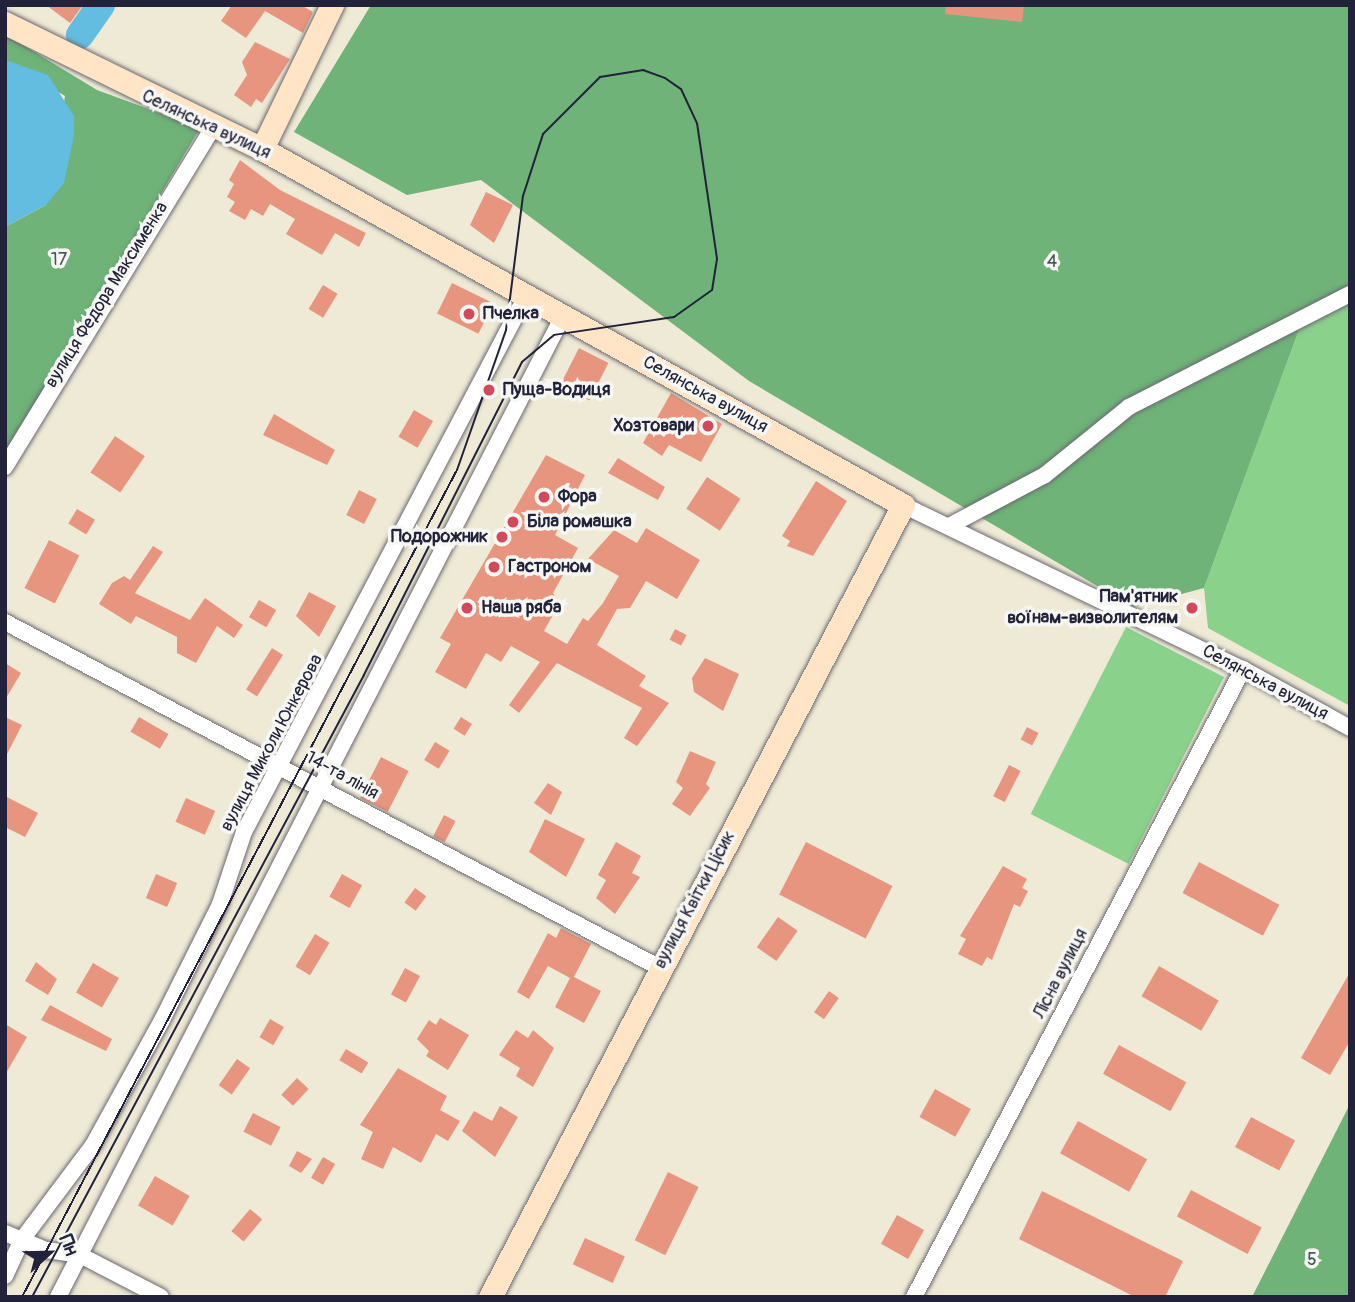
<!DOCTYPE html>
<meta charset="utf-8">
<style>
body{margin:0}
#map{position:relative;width:1355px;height:1302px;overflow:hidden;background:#efead5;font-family:Pangolin,sans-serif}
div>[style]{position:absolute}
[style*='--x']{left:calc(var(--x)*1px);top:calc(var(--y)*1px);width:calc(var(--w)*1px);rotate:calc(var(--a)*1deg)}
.green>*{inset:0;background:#8ad18c;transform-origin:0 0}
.forest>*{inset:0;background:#6fb378}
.water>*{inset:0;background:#62bde0}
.river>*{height:28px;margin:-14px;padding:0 14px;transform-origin:14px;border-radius:14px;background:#62bde0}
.building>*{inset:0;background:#e8957f;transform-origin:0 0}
.roads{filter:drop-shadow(0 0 2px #6a6871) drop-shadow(0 0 2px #6a6871)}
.street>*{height:16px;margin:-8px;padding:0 8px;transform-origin:8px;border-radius:8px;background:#fff}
.secondary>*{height:23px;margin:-11.5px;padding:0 11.5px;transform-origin:11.5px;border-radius:11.5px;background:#ffe4c6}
.tram>*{height:2px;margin:-1px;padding:0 1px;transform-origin:1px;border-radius:1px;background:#22223b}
.dots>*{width:19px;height:19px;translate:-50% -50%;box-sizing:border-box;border:4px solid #f6f6f2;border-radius:50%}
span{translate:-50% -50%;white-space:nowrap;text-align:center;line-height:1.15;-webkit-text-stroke:7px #f6f6f2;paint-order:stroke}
.street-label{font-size:18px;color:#22223b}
.park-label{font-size:18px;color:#415753}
.poi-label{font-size:18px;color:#22223b;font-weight:700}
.left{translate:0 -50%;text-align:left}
.right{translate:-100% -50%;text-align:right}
.frame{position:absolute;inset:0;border:7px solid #22223b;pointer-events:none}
.north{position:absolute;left:14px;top:1218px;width:70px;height:70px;-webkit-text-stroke:5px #f6f6f2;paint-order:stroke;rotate:68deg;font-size:19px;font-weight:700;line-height:28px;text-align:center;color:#22223b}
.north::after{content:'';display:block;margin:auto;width:24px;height:32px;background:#22223b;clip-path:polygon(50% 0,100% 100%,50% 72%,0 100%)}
</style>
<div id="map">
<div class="green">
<i style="clip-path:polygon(1350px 302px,1350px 706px,1208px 628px,1204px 588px,1300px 327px)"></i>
<i style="left:1126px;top:627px;width:110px;height:210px;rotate:27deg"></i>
</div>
<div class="forest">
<i style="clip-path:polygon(371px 5px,1350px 5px,1350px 302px,1300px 327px,1204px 588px,1133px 607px,749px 381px,481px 180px,407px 195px,294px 132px)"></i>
<i style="clip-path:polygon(5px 34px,97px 90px,200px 128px,5px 456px,5px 227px,46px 205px,65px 96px,5px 60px)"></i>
<i style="clip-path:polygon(1350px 1104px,1350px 1297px,1252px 1297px)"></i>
</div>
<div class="water">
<i style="clip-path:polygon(5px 60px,48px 75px,74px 116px,74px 135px,64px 183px,46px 205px,5px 227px)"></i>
</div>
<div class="river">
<i style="--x:80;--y:35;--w:37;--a:-55"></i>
</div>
<div class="building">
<i style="clip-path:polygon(46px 5px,83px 5px,70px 23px)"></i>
<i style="clip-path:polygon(232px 5px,301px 5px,313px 12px,303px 33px,265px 11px,246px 38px,221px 21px)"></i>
<i style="clip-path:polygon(946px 5px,1024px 5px,1022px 22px,945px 14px)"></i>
<i style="clip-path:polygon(255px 42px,290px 59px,262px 103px,256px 99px,251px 107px,234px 95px,247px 75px,242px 62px)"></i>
<i style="clip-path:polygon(240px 160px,280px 190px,366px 233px,359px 247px,335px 233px,322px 255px,286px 234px,295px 219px,270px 204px,263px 216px,251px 209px,245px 220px,229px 211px,235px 202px,227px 197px,234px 184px,229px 180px)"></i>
<i style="clip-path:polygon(486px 192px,513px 205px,494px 243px,470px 225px)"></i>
<i style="left:452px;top:283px;width:46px;height:34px;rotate:26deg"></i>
<i style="left:323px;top:285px;width:17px;height:28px;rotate:31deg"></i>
<i style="left:579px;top:348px;width:33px;height:42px;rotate:27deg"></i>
<i style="clip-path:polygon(671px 393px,722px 424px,701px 462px,669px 445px,662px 456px,643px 443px)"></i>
<i style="left:414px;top:410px;width:22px;height:31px;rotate:30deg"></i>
<i style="clip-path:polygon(274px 414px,335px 450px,327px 465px,263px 435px)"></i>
<i style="left:115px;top:436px;width:36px;height:44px;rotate:34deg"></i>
<i style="clip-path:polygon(546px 455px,585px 475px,555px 535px,578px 548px,553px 593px,559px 604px,544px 631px,567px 644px,583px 618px,588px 621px,603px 603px,619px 576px,588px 559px,614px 530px,637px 543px,646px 528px,700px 560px,677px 599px,646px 581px,630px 608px,617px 609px,597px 645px,646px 676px,639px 686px,669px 703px,637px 746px,624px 738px,642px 708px,557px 663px,519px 713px,509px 705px,540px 662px,511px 646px,501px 662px,486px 653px,466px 689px,435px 672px,451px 644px,440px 638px)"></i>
<i style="clip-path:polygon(618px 458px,665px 487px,658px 500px,608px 473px)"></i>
<i style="left:707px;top:477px;width:40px;height:38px;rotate:33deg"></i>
<i style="clip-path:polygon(816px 481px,847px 501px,813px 556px,787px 546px,790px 541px,782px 536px)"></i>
<i style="left:359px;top:490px;width:20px;height:28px;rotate:27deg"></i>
<i style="left:77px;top:509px;width:21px;height:17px;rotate:31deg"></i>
<i style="left:49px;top:540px;width:34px;height:54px;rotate:27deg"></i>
<i style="clip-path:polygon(153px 546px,163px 552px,135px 593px,190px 620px,205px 598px,243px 625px,234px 638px,217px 626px,196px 663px,177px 653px,177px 637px,136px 616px,131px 624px,99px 604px,112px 583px,124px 576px,130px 580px)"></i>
<i style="clip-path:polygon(309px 592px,336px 606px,319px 637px,296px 616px)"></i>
<i style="left:259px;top:600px;width:20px;height:20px;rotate:30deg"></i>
<i style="left:675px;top:629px;width:13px;height:12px;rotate:27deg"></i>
<i style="left:272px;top:648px;width:13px;height:49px;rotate:32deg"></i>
<i style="clip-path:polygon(705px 658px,739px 674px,723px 711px,694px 692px,692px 678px)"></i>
<i style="clip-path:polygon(5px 663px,21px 673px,5px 700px)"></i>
<i style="clip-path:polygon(5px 717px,22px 725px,5px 758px)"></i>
<i style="left:139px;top:717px;width:34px;height:17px;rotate:30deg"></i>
<i style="left:461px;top:717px;width:13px;height:14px;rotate:32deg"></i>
<i style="left:1027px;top:727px;width:13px;height:14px;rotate:27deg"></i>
<i style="left:435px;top:742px;width:17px;height:21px;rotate:31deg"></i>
<i style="clip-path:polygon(690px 751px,716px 762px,706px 784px,710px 788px,690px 816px,672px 804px,683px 788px,676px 782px)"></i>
<i style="left:381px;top:757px;width:31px;height:46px;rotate:27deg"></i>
<i style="left:1009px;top:765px;width:13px;height:35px;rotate:27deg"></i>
<i style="clip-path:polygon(548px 783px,562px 792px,551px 815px,534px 803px)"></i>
<i style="clip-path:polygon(5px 796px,38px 813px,25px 837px,5px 827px)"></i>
<i style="left:186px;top:798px;width:32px;height:26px;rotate:24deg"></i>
<i style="left:444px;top:815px;width:13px;height:24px;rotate:27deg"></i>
<i style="clip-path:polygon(545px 819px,585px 839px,566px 877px,529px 852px)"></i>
<i style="clip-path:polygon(616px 842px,641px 856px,632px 873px,640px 877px,615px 914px,596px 898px,606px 880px,598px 875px)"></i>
<i style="left:806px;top:842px;width:97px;height:59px;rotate:27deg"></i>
<i style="left:1199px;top:862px;width:91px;height:35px;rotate:28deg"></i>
<i style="clip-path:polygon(1003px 866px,1027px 879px,1022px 888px,1028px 891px,1020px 907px,1014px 904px,992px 960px,987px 957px,982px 966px,958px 954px,966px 939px,960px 936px)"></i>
<i style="left:156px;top:874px;width:23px;height:26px;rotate:23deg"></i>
<i style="left:342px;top:874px;width:23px;height:26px;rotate:29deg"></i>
<i style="left:415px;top:888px;width:14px;height:18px;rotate:36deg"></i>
<i style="left:778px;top:917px;width:24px;height:37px;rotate:35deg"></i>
<i style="clip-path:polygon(561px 928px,591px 944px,574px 977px,601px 991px,584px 1023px,555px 1007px,570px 978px,548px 966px,529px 999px,517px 992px,548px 933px,556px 938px)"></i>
<i style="left:315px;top:934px;width:17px;height:38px;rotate:31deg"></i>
<i style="clip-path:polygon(36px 962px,57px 979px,48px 995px,25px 981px)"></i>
<i style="left:93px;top:963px;width:30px;height:34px;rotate:30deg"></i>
<i style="left:1159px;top:966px;width:69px;height:35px;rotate:30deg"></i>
<i style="left:405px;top:968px;width:17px;height:30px;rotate:28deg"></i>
<i style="clip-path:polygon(1350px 972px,1350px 1041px,1330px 1075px,1301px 1058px)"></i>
<i style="left:829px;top:991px;width:12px;height:26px;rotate:35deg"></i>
<i style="clip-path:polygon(50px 1005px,112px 1039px,106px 1051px,41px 1020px)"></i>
<i style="clip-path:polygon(440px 1018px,469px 1035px,448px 1070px,426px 1056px,429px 1051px,417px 1039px,429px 1020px,436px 1025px)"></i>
<i style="left:270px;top:1019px;width:16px;height:21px;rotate:30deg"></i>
<i style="clip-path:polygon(5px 1024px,27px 1037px,5px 1075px)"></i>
<i style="clip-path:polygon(516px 1030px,528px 1038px,533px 1030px,554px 1048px,533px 1087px,516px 1076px,520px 1068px,499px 1055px)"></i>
<i style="left:1119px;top:1045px;width:77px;height:33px;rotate:29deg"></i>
<i style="left:346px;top:1049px;width:26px;height:13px;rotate:31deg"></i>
<i style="left:237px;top:1059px;width:16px;height:32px;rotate:35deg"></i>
<i style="clip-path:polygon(398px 1068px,447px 1096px,440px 1110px,460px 1121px,448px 1141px,436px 1134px,421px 1163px,393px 1147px,383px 1169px,361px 1159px,373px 1132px,360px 1125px)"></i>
<i style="left:297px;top:1078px;width:16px;height:23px;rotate:43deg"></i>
<i style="left:935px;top:1089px;width:41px;height:32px;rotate:29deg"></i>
<i style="clip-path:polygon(500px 1106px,518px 1117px,495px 1157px,462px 1131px,474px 1111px,492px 1121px)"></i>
<i style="left:253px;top:1113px;width:31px;height:21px;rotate:27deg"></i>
<i style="left:1251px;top:1117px;width:50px;height:34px;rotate:28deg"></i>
<i style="left:1078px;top:1121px;width:79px;height:37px;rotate:29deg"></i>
<i style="clip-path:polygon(297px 1151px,312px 1159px,301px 1173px,289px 1166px)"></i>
<i style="left:323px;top:1157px;width:14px;height:24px;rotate:30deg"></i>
<i style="left:668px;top:1172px;width:34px;height:76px;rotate:26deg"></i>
<i style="left:155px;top:1176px;width:40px;height:34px;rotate:30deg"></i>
<i style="left:1191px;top:1190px;width:80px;height:30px;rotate:28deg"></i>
<i style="clip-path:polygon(1042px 1191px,1183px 1261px,1165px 1297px,1135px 1297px,1019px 1239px)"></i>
<i style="left:250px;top:1209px;width:16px;height:29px;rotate:40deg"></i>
<i style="left:897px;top:1215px;width:31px;height:33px;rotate:29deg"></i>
<i style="left:585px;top:1238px;width:44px;height:29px;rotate:25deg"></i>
</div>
<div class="roads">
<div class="street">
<i style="--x:5;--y:467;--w:399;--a:-58.5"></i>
<i style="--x:903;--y:505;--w:377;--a:25.8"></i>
<i style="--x:1243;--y:669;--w:122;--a:28.9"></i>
<i style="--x:949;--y:526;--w:109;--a:-28"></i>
<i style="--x:1045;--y:475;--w:108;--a:-39"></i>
<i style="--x:1129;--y:407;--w:248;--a:-27.1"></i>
<i style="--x:5;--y:622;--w:741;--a:27.84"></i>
<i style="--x:5;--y:1233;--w:44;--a:22.5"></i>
<i style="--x:46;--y:1250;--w:34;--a:8"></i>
<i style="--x:80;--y:1255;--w:91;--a:27.4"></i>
<i style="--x:5;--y:1276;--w:38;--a:-65"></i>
<i style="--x:21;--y:1241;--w:120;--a:-53.1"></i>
<i style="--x:93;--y:1145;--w:143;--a:-61.1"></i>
<i style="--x:162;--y:1020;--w:130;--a:-63.4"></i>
<i style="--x:220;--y:904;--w:76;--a:-71.6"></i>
<i style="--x:244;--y:832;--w:606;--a:-62.25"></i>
<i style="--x:58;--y:1297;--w:1103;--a:-62.76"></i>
<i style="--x:914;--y:1297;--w:709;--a:-62.35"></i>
</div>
<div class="secondary">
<i style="--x:5;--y:23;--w:286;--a:26.1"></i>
<i style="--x:262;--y:149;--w:733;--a:29.05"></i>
<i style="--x:903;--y:505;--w:893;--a:117.54"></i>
<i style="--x:262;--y:149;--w:160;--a:-64.1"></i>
</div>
</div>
<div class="tram">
<i style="--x:22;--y:1297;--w:934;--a:-62.26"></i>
<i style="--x:457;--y:470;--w:148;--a:-70.7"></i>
<i style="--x:506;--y:330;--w:135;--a:-82.8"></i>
<i style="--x:523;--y:196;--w:65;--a:-72.1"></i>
<i style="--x:543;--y:134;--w:81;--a:-45"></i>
<i style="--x:600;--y:77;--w:44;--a:-9.2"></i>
<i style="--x:643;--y:70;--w:23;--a:20"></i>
<i style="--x:665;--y:78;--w:19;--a:35"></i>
<i style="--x:681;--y:89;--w:38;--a:65"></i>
<i style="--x:697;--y:123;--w:137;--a:81.6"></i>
<i style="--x:717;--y:259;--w:31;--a:99"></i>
<i style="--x:712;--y:290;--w:47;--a:144.6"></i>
<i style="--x:674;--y:317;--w:121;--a:171.5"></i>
<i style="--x:554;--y:335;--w:42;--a:139.8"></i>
<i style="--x:522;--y:362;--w:351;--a:116.8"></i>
<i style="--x:364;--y:675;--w:705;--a:118.09"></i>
</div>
<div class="dots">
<i style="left:469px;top:314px;background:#d1495b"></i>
<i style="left:489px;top:390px;background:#d1495b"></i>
<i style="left:708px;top:426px;background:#d1495b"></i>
<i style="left:544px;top:497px;background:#d1495b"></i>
<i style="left:513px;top:522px;background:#d1495b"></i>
<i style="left:502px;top:537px;background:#d1495b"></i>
<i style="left:494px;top:567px;background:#d1495b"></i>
<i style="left:467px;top:608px;background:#d1495b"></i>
<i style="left:1192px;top:608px;background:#d1495b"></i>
</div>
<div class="street-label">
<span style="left:206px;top:125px;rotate:25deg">Селянська вулиця</span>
<span style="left:107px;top:295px;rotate:-58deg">вулиця Федора Максименка</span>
<span style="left:705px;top:395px;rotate:29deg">Селянська вулиця</span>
<span style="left:1265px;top:683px;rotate:28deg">Селянська вулиця</span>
<span style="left:272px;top:743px;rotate:-62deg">вулиця Миколи Юнкерова</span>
<span style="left:342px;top:776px;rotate:29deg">14-та лінія</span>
<span style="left:695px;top:900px;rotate:-62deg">вулиця Квітки Цісик</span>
<span style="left:1061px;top:974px;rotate:-63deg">Лісна вулиця</span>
</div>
<div class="park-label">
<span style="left:59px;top:260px">17</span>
<span style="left:1052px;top:262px">4</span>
<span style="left:1312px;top:1260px">5</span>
</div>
<div class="poi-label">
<span class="left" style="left:483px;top:314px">Пчелка</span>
<span class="left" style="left:503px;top:390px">Пуща-Водиця</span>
<span class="right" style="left:694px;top:426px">Хозтовари</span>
<span class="left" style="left:558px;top:497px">Фора</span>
<span class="left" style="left:527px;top:522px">Біла ромашка</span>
<span class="right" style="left:488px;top:537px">Подорожник</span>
<span class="left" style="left:508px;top:567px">Гастроном</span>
<span class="right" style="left:1178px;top:608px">Пам'ятник<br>воїнам-визволителям</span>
<span class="left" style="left:481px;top:608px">Наша ряба</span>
</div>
<div class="frame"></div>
<div class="north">Пн</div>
</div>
